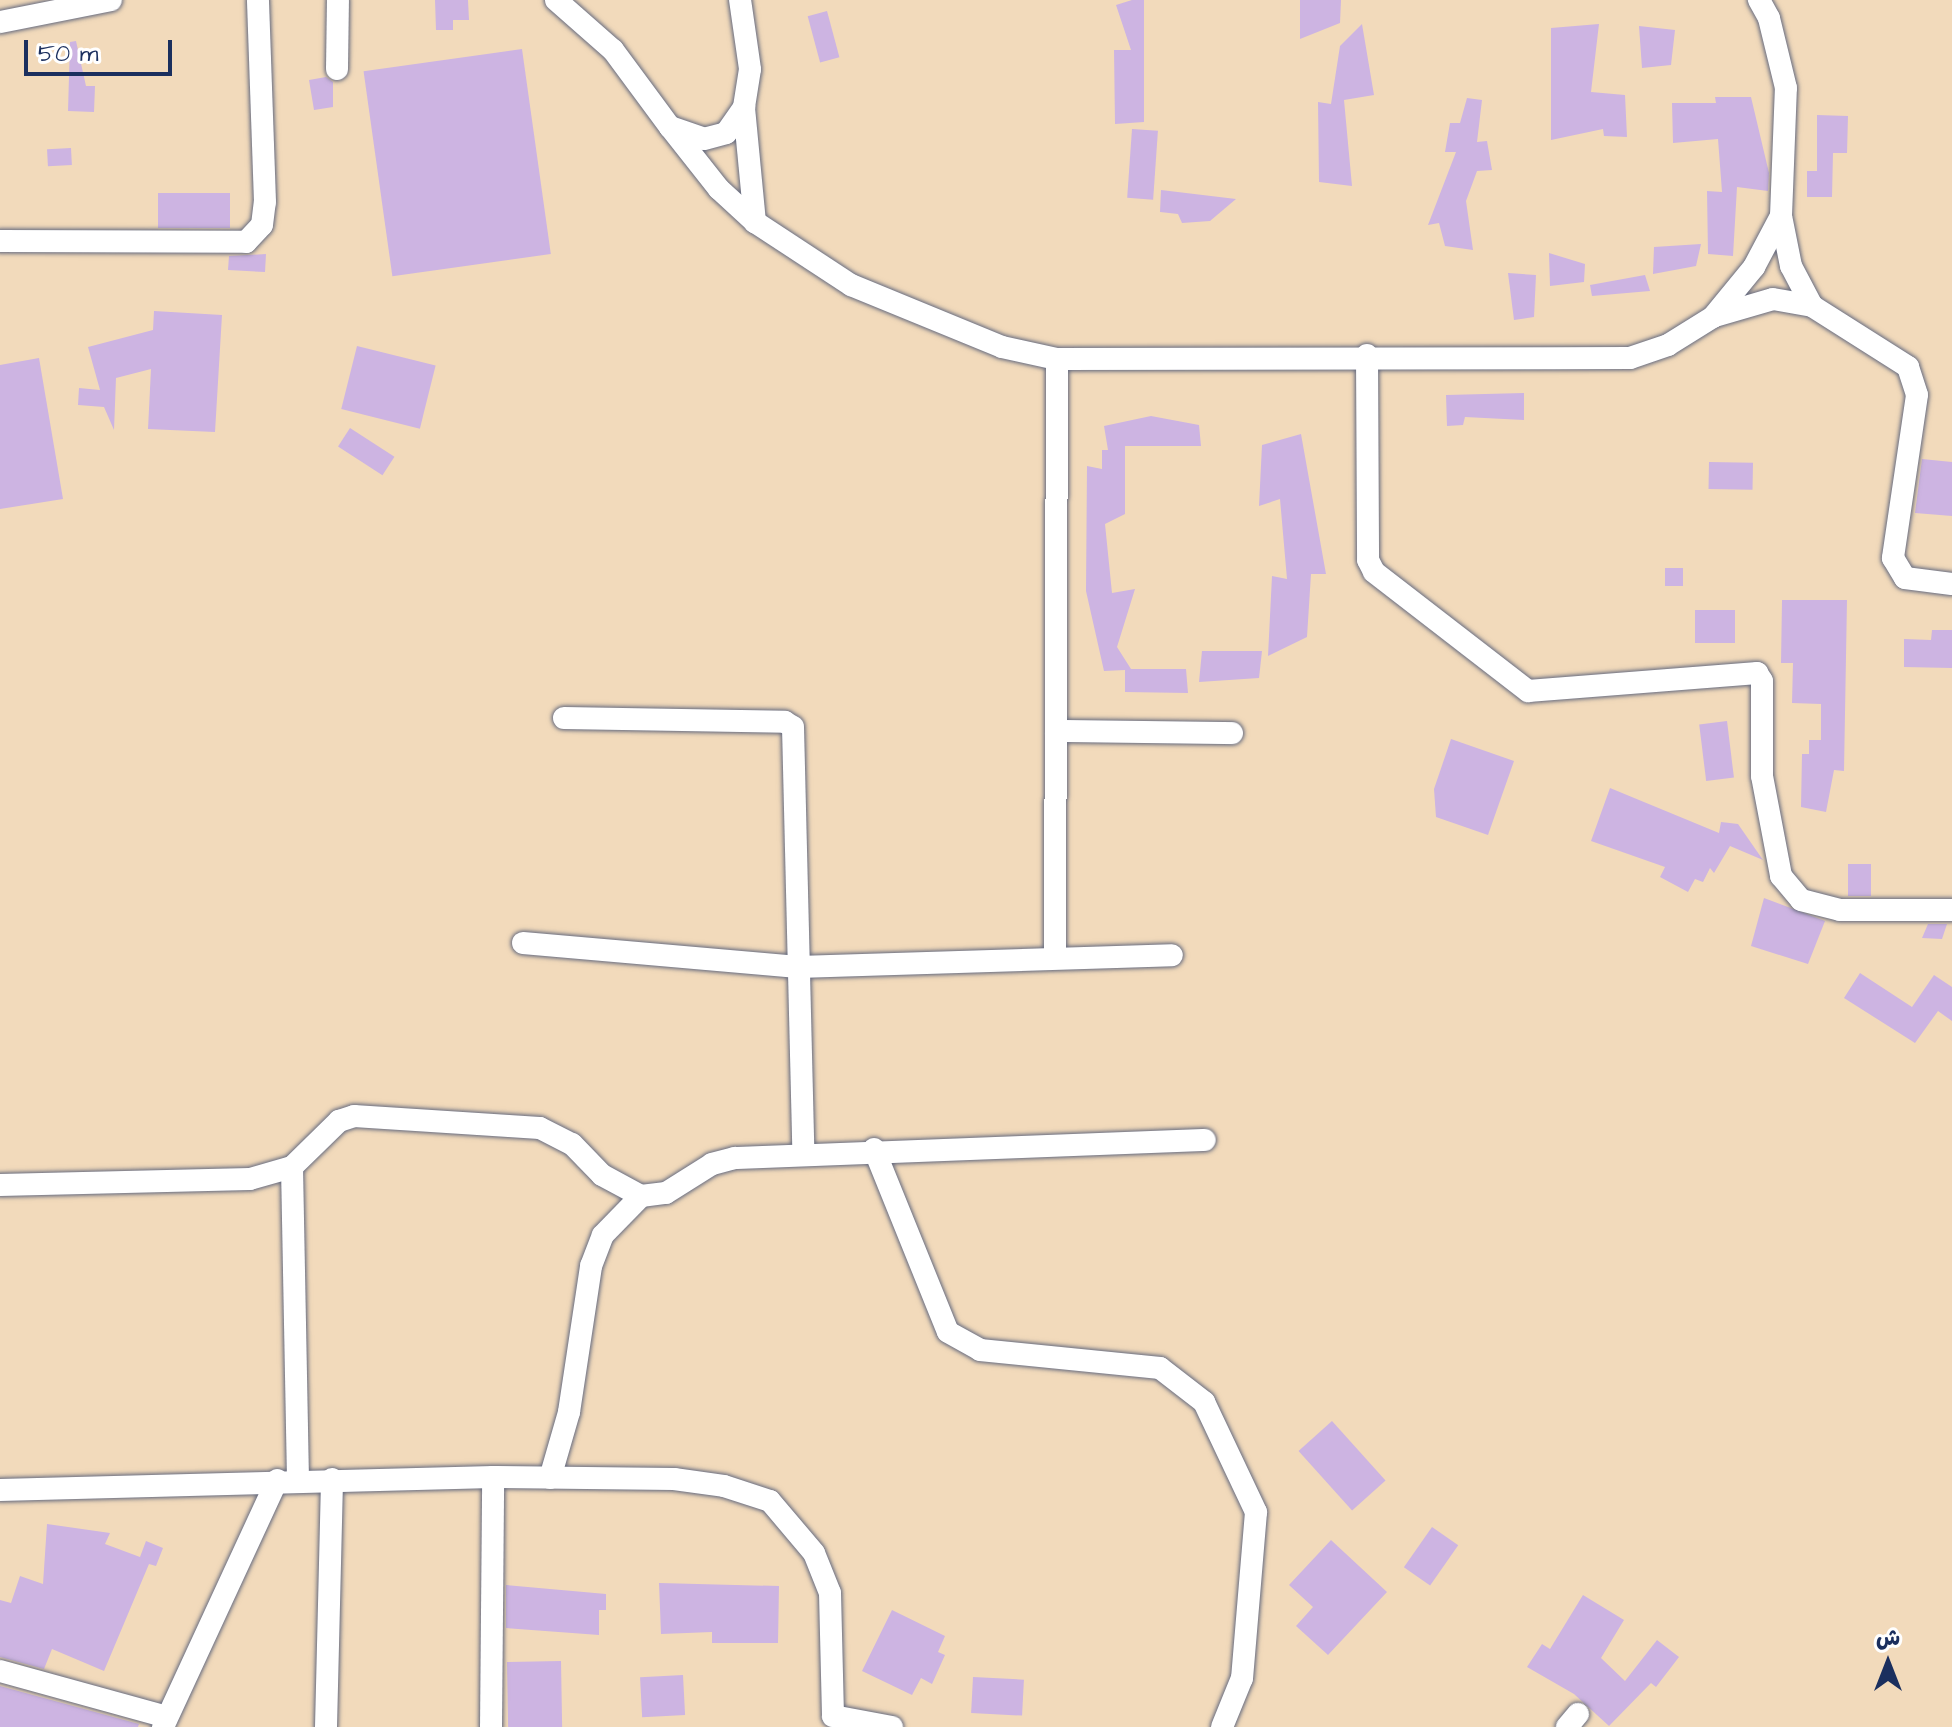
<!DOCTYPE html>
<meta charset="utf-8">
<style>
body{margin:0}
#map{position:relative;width:1952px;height:1727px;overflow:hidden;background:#f2dabb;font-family:"Architects Daughter","Playpen Sans Arabic",sans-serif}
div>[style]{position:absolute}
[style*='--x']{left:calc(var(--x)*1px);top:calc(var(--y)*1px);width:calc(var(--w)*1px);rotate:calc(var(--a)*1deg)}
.building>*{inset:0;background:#cdb4e2;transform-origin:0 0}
.roads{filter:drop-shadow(0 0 2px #666b7f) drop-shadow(0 0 2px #666b7f)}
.minor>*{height:22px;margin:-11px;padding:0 11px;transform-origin:11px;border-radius:11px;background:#fff}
span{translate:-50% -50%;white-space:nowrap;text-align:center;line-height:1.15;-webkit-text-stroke:6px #fff;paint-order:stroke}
.north{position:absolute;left:1848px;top:1623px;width:80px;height:80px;-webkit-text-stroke:6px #fff;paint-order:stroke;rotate:0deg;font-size:22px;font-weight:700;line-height:32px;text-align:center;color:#1b2f5e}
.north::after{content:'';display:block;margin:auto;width:28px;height:36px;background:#1b2f5e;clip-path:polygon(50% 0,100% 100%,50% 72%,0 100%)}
.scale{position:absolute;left:24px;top:40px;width:148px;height:36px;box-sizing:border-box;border:4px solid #1b2f5e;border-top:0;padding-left:10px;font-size:24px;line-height:28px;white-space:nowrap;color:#1b2f5e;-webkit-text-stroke:6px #fff;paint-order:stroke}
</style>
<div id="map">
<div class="building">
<i style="clip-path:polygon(435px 0,468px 0,469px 20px,453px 20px,453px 30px,436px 30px)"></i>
<i style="clip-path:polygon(1132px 0,1144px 0,1144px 122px,1115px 124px,1114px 50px,1131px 50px,1116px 5px)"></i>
<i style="clip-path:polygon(1300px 0,1341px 0,1340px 23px,1300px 39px)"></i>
<i style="left:827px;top:11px;width:48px;height:20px;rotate:75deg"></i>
<i style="clip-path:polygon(1362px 24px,1374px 95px,1344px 100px,1352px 186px,1319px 182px,1318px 102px,1331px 104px,1340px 46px)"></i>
<i style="clip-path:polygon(1599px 24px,1591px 92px,1625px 95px,1627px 137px,1604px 136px,1603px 129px,1551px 140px,1551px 28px)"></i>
<i style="clip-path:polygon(1639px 26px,1675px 30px,1671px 65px,1642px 68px)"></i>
<i style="clip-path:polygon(76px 41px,86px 86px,95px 86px,94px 112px,68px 111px,70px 42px)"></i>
<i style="left:522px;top:49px;width:207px;height:160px;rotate:82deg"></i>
<i style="clip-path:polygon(326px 77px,333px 82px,333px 107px,314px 110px,309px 80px)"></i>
<i style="clip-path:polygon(1715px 97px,1751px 97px,1769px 173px,1768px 191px,1737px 187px,1733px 256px,1708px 254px,1707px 191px,1722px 192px,1718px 139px,1673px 143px,1672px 103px,1716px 103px)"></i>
<i style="clip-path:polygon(1467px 98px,1482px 100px,1477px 142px,1487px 141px,1492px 170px,1477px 171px,1466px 201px,1473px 250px,1445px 246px,1439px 223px,1428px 225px,1456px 152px,1445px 152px,1450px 123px,1460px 123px)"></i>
<i style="clip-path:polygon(1817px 115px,1848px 116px,1847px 153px,1833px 153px,1832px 197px,1807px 197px,1807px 171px,1817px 171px)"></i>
<i style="left:1132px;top:129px;width:26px;height:69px;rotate:4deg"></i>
<i style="left:71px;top:148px;width:17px;height:24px;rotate:87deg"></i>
<i style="clip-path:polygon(1161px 190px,1236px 199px,1210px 221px,1182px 223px,1178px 214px,1160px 212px)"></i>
<i style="left:158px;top:193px;width:72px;height:35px"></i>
<i style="clip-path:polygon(1701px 244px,1696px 266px,1653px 274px,1654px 247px)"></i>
<i style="clip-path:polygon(1549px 253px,1585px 264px,1584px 282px,1550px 286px)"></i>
<i style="clip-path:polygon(266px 254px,265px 272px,228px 270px,229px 256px)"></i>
<i style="clip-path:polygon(1508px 273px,1536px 275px,1534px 317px,1514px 320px)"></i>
<i style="clip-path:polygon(1645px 275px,1650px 291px,1592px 296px,1590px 285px)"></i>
<i style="clip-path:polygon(154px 311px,222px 315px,215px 432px,148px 429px,151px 369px,116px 378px,114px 430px,104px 407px,78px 405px,79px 388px,100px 390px,88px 347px,153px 330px)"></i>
<i style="left:357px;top:346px;width:81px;height:65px;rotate:14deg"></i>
<i style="clip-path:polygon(39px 358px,63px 499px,0 509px,0 365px)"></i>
<i style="clip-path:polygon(1524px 393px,1524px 420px,1465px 417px,1463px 425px,1447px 426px,1446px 395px)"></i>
<i style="clip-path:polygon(1151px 416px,1199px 425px,1201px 446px,1125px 446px,1125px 514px,1105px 524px,1112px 593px,1135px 589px,1117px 647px,1131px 669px,1186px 669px,1188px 693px,1125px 692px,1125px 670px,1104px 671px,1086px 591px,1087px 466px,1102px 469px,1102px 450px,1108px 450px,1104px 426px)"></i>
<i style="left:350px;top:428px;width:53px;height:22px;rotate:33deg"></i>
<i style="clip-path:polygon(1301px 434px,1326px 574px,1311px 574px,1307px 637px,1268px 656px,1272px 576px,1287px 579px,1280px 499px,1259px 506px,1262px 445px)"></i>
<i style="clip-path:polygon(1922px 459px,1952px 462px,1952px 516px,1915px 513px)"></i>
<i style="left:1709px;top:462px;width:44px;height:27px;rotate:1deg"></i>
<i style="left:1665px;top:568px;width:18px;height:18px"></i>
<i style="clip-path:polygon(1782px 600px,1847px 600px,1844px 771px,1834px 770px,1826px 812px,1801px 807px,1802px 754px,1809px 754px,1809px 740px,1821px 740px,1821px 704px,1792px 703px,1793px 663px,1781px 663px)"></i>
<i style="left:1695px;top:610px;width:40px;height:33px"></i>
<i style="clip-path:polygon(1932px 630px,1952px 630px,1952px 668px,1904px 667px,1904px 639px,1931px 640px)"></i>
<i style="clip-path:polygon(1202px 651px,1262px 651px,1259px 678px,1199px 682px)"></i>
<i style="left:1727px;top:721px;width:57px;height:28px;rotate:83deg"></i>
<i style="clip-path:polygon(1451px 739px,1514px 761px,1488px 835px,1436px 817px,1434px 789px)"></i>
<i style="clip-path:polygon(1610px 788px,1719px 833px,1721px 822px,1738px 824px,1763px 860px,1730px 846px,1714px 873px,1710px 868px,1703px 882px,1695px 879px,1688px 892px,1660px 877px,1665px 867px,1591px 841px)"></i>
<i style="left:1848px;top:864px;width:23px;height:32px"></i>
<i style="clip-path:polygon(1764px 898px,1825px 921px,1808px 964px,1751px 946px)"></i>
<i style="clip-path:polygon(1928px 924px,1947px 924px,1942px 939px,1922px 938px)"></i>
<i style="clip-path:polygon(1860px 973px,1912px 1007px,1934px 975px,1952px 987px,1952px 1021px,1938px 1011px,1915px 1043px,1844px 998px)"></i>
<i style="left:1332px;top:1421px;width:80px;height:45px;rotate:48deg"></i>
<i style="clip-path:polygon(47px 1524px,110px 1533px,105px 1544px,140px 1557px,146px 1541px,163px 1548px,156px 1566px,149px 1564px,104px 1671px,52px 1649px,44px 1669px,0 1657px,0 1600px,11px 1603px,20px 1576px,43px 1584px)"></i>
<i style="left:1432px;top:1527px;width:32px;height:49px;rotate:35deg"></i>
<i style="clip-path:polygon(1331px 1540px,1387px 1592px,1328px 1655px,1296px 1626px,1313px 1607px,1289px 1585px)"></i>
<i style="clip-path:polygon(659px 1583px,779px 1586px,778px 1643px,712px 1643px,712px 1632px,661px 1634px)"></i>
<i style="clip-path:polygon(506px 1585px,606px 1594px,606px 1610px,599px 1610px,599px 1635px,506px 1628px)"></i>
<i style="clip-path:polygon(1583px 1595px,1624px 1620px,1601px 1658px,1625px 1681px,1657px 1640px,1679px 1657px,1656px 1687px,1651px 1683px,1609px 1726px,1574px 1694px,1527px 1667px,1542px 1644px,1550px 1649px)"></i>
<i style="clip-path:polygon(892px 1610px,945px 1636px,938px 1652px,945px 1655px,932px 1684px,921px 1678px,912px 1695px,862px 1671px)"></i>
<i style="left:561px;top:1661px;width:66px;height:54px;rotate:89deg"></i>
<i style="left:683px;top:1675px;width:40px;height:43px;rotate:87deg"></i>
<i style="left:973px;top:1677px;width:51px;height:36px;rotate:3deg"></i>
<i style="clip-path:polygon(0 1686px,139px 1724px,138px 1727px,0 1727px)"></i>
</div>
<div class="roads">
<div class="minor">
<i style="--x:556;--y:0;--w:76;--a:41.3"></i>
<i style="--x:613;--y:50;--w:96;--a:53.5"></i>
<i style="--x:670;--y:127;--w:36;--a:19"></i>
<i style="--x:704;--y:139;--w:23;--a:-15"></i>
<i style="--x:726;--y:133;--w:32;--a:-55"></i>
<i style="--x:744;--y:107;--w:38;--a:-81"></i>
<i style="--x:750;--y:69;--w:70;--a:-98.2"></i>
<i style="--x:0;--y:22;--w:113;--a:-11.2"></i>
<i style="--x:337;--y:69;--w:69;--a:-89.2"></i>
<i style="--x:744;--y:108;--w:115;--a:84.5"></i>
<i style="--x:670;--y:127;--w:79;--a:51.7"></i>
<i style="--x:719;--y:189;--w:49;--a:42.5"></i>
<i style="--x:755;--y:222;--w:115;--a:33.3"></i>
<i style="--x:851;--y:285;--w:163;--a:22.3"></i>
<i style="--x:1002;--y:347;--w:56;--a:12.3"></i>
<i style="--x:1057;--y:359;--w:573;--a:-0.1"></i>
<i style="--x:1630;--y:358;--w:40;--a:-18.9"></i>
<i style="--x:1668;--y:345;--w:53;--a:-31.9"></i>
<i style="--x:1713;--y:317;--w:65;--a:-50.6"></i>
<i style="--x:1754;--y:267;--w:58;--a:-62.1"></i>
<i style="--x:1781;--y:216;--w:128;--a:-87.8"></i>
<i style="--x:1786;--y:88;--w:72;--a:-103.7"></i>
<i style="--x:1769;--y:18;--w:21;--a:-119"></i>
<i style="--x:1781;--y:216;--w:51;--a:78.7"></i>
<i style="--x:1791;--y:266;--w:45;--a:62.3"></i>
<i style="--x:0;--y:241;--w:246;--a:0.2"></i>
<i style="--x:246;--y:242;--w:23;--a:-47"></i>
<i style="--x:262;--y:225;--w:23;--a:-83"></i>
<i style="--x:265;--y:202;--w:202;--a:-92"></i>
<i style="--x:1715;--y:316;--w:60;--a:-16.3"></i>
<i style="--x:1773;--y:299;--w:40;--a:10"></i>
<i style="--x:1812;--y:306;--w:114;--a:32.4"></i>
<i style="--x:1908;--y:367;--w:29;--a:72"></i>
<i style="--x:1917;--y:395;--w:165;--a:98.4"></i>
<i style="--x:1893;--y:558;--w:23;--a:59"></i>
<i style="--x:1905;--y:578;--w:47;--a:7.3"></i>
<i style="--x:1367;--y:355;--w:205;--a:89.7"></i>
<i style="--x:1368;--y:560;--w:13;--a:63"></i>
<i style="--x:1374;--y:572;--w:195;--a:37.7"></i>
<i style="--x:1528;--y:691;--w:230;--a:-4.5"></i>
<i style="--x:1757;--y:673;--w:9;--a:58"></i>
<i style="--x:1762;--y:681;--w:95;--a:90"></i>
<i style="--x:1762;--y:776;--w:102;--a:79.2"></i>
<i style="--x:1781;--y:876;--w:31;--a:50"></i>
<i style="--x:1801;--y:900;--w:40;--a:14.4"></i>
<i style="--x:1840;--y:910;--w:112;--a:0"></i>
<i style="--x:564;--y:718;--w:221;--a:1"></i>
<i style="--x:785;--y:722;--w:9;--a:32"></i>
<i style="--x:793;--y:727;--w:424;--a:88.6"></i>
<i style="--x:1056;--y:731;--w:176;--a:0.7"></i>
<i style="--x:523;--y:943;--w:276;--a:5"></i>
<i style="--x:798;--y:967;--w:374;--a:-1.8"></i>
<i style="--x:1055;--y:956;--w:597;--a:-89.81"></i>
<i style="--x:874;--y:1149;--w:197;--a:68"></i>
<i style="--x:948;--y:1332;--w:37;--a:29"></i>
<i style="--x:980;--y:1350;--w:181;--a:5.7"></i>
<i style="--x:1160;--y:1368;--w:56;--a:37.7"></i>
<i style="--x:1204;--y:1402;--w:122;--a:64.7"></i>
<i style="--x:1256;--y:1512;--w:167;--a:94.8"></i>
<i style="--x:1242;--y:1678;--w:53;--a:112.2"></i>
<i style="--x:292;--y:1167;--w:313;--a:88.9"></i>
<i style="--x:0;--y:1185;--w:250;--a:-1.4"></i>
<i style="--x:250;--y:1179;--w:44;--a:-15.9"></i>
<i style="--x:292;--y:1167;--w:66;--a:-44.4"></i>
<i style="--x:339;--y:1121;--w:16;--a:-18"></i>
<i style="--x:354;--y:1116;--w:186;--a:3.7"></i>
<i style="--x:540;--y:1128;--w:36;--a:27"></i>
<i style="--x:572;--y:1144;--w:43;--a:45.9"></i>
<i style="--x:602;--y:1175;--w:44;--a:28.3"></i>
<i style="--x:641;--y:1196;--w:25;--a:-7"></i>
<i style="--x:666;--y:1193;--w:54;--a:-32.2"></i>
<i style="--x:712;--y:1164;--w:24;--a:-15"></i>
<i style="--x:735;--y:1158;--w:470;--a:-2.2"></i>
<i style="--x:550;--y:1478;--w:69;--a:-73.9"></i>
<i style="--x:569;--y:1412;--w:148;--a:-81.4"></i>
<i style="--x:591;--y:1266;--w:33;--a:-69"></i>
<i style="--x:603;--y:1235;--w:54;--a:-45.7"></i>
<i style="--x:0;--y:1490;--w:493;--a:-1.5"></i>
<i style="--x:493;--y:1477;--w:181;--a:0.6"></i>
<i style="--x:674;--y:1479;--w:50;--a:8"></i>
<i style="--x:724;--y:1486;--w:48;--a:18.1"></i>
<i style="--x:770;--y:1501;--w:68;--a:49.8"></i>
<i style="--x:814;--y:1553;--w:43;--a:68.2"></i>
<i style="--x:830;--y:1593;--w:123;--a:88.6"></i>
<i style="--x:833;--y:1716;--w:60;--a:10.6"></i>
<i style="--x:0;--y:1671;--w:173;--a:15.4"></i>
<i style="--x:163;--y:1727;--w:272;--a:-65.2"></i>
<i style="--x:326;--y:1727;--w:248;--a:-88.6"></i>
<i style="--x:491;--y:1727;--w:250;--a:-89.5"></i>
<i style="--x:1567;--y:1727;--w:17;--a:-50"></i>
</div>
</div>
<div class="north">ش</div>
<div class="scale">50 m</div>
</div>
